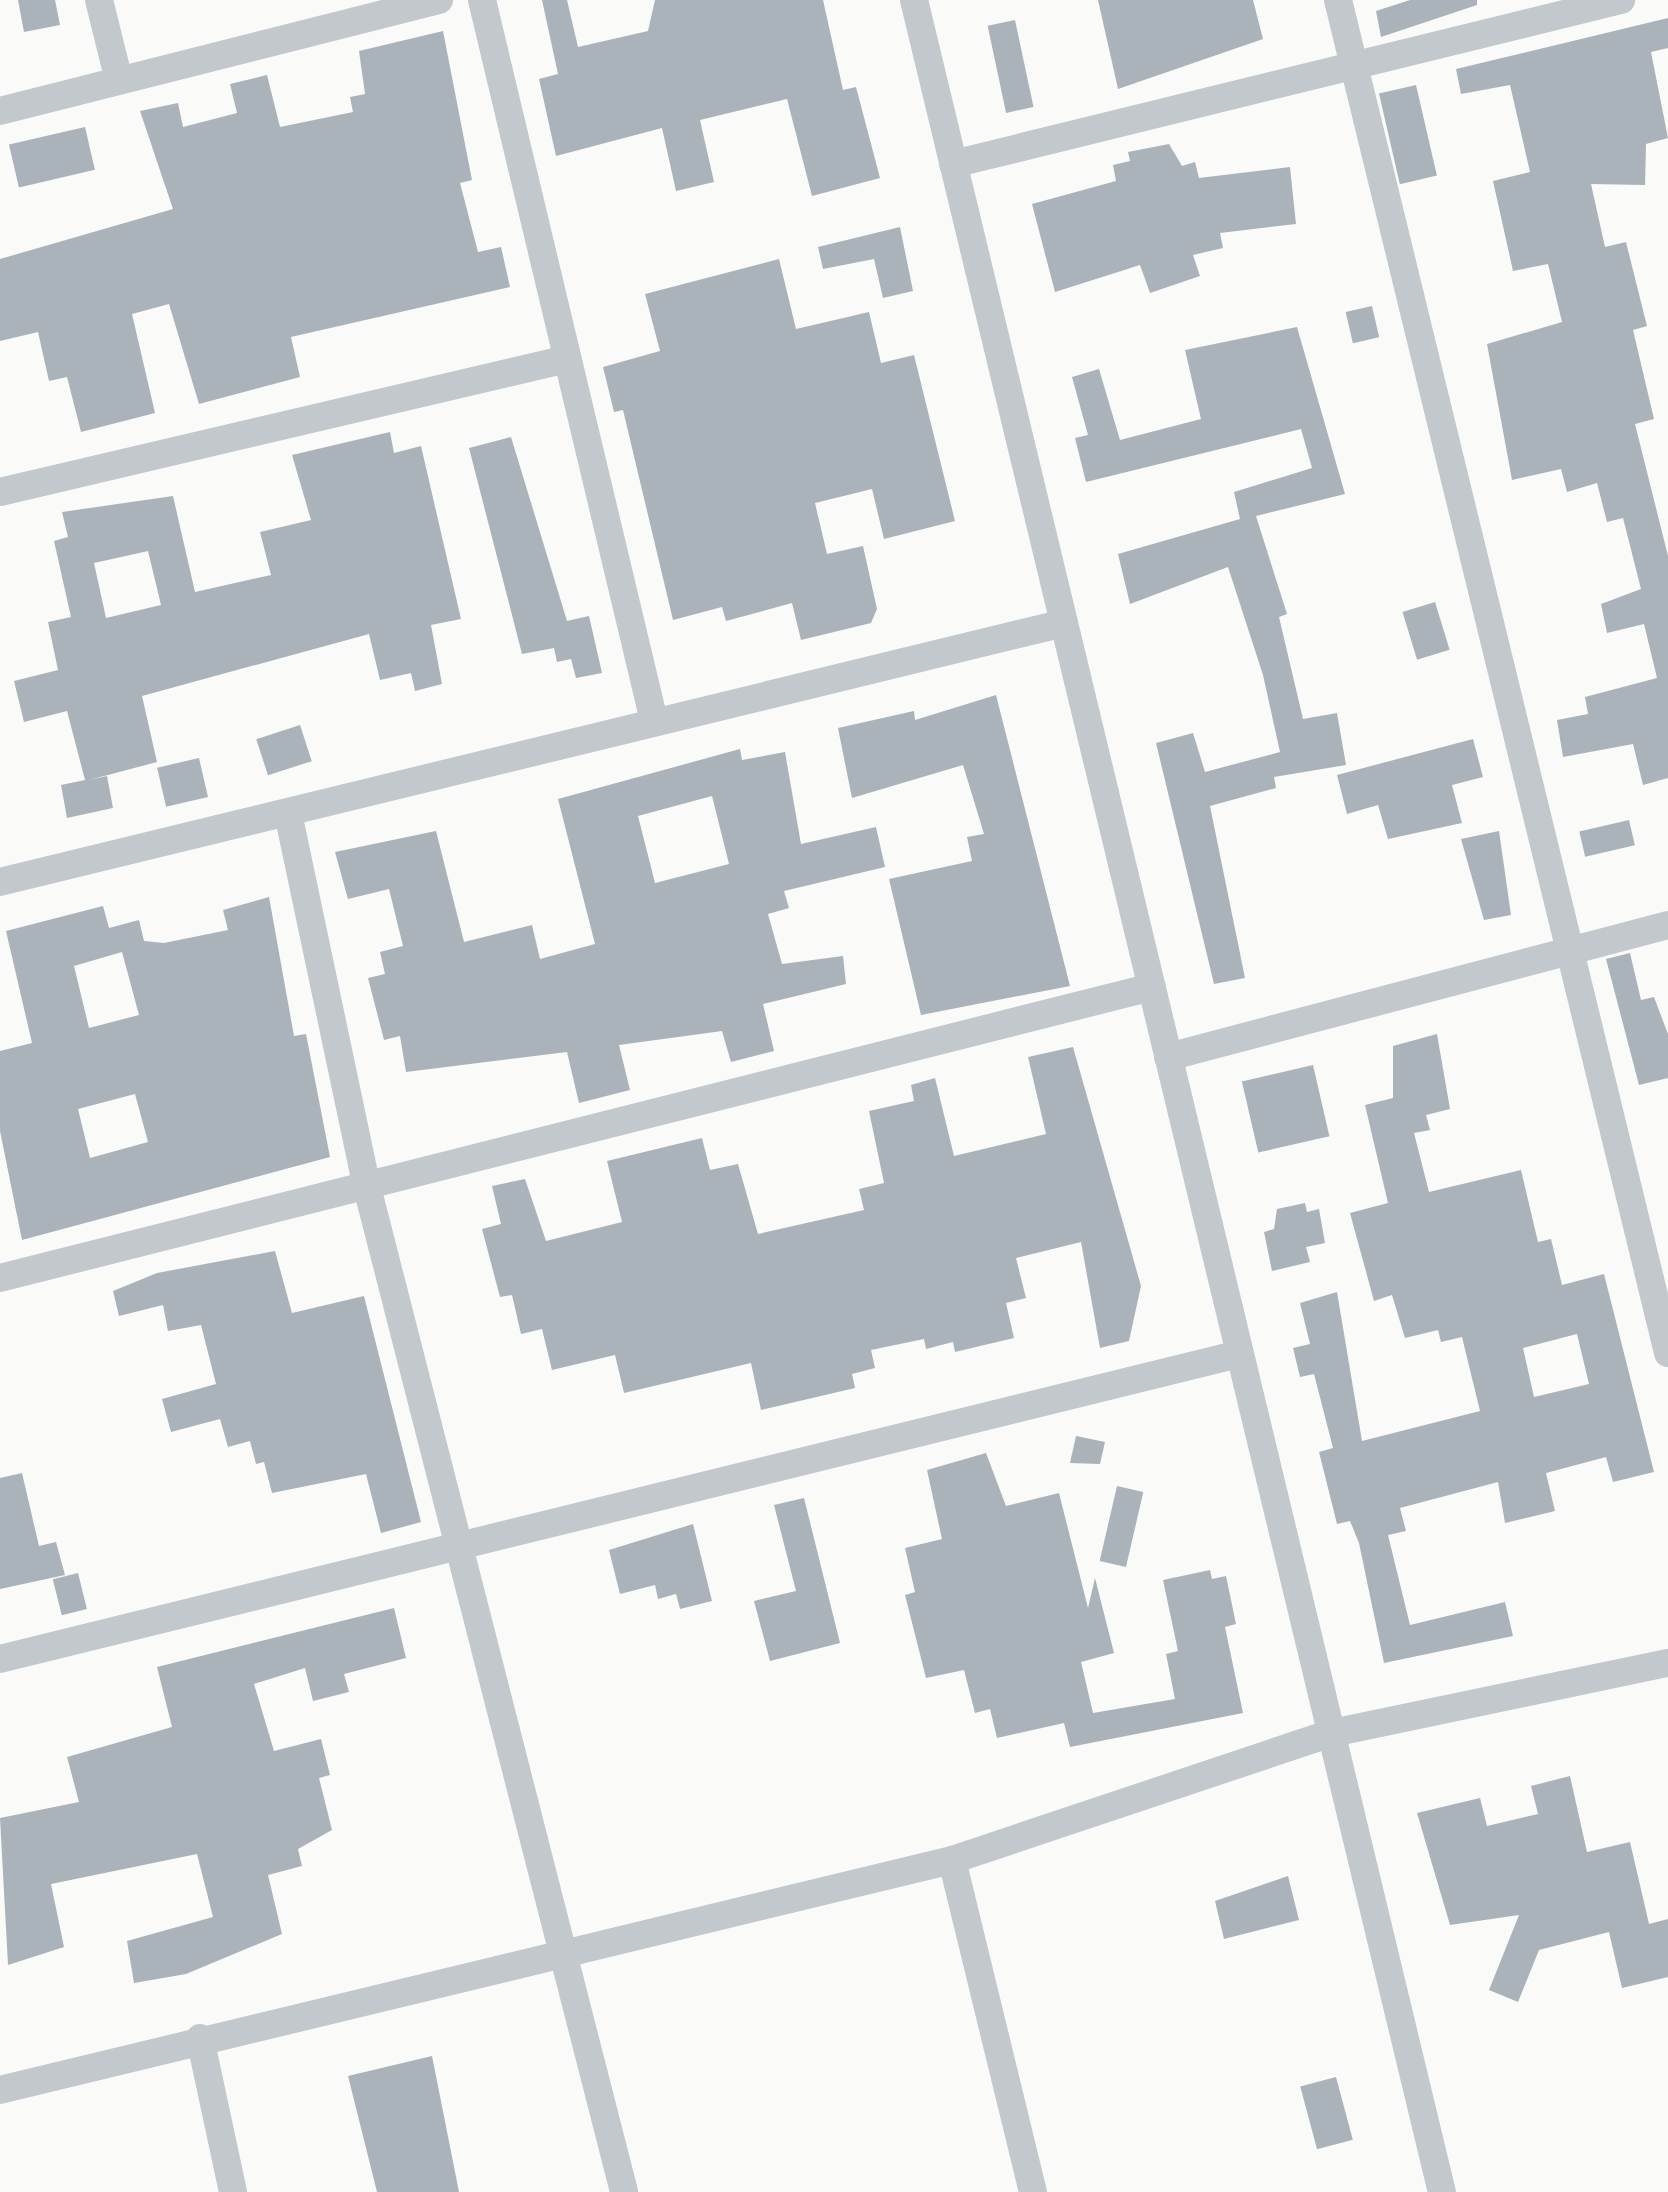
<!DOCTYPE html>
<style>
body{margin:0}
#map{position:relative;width:1668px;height:2192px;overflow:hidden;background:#fafaf8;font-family:Cabin,sans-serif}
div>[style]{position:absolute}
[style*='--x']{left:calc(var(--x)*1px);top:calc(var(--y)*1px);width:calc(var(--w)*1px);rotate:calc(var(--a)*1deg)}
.building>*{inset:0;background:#aab3b9;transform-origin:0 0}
.minor>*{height:28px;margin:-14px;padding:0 14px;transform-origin:14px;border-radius:14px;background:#c3c8cc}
span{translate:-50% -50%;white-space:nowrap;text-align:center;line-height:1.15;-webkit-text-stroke:10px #fff;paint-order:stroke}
</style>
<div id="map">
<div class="building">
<i style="clip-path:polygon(18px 0,55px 0,60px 25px,24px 32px)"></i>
<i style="clip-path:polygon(542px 0,567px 0,578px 47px,648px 31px,655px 0,823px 0,843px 90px,856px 87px,880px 178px,812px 196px,787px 99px,700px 120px,714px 182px,676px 191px,662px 128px,556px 156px,539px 79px,558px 74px)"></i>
<i style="clip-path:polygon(1098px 0,1253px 0,1263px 39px,1118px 89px)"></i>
<i style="clip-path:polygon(1410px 0,1477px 0,1477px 5px,1381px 37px,1376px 11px)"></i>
<i style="clip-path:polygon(1668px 18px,1668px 48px,1651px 52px,1668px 138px,1646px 144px,1645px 185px,1591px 184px,1605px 247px,1626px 242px,1647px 326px,1633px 330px,1654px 419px,1635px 424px,1668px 556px,1668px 778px,1643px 785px,1633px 744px,1563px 757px,1557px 720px,1588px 714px,1585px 697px,1657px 678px,1644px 624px,1607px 633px,1601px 604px,1641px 589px,1623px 518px,1607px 522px,1597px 483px,1567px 492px,1561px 469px,1512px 480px,1487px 344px,1562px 322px,1548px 264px,1513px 271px,1493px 181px,1530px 172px,1510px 85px,1461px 94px,1456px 69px)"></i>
<i style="left:1015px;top:20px;width:89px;height:28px;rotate:78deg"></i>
<i style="clip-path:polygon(443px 31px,472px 180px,460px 183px,478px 252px,501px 247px,510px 287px,291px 337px,300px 377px,199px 404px,169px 304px,132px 314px,155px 413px,81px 432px,67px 377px,49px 381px,38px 332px,0 341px,0 259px,173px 209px,140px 111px,178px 103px,183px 127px,237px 113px,230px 84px,267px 75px,280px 127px,353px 112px,350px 97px,365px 94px,359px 51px)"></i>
<i style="left:1416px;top:85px;width:93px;height:38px;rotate:77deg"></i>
<i style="left:85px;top:127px;width:44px;height:78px;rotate:77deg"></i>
<i style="clip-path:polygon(1169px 144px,1182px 166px,1195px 162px,1199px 178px,1290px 167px,1296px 224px,1220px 233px,1223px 248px,1193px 255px,1200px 276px,1150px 293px,1140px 265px,1055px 292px,1032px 204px,1116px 181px,1113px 165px,1130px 161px,1128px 152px)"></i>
<i style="clip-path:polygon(900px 227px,913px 291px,883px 298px,874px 259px,823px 269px,818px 247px)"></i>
<i style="clip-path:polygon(779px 259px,796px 329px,869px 312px,881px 363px,914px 355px,955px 521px,884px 539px,872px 489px,815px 503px,827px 554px,863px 546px,877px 609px,871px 623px,801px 640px,792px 603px,726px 621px,722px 607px,673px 620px,623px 410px,614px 412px,603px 367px,660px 351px,645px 294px)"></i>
<i style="left:1372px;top:306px;width:32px;height:27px;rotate:77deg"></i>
<i style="clip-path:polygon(1297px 327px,1345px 494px,1256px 516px,1287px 614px,1279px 617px,1303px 719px,1337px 713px,1346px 765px,1274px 777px,1276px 788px,1210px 806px,1245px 978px,1214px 984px,1156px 743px,1193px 733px,1205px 772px,1280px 752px,1263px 675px,1228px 567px,1130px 604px,1118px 554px,1240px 519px,1234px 492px,1312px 468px,1301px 429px,1086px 482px,1075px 438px,1088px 435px,1072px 377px,1099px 369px,1120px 440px,1201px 419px,1185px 350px)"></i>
<i style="clip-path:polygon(evenodd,390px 432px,394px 453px,421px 446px,461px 619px,431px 625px,442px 684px,415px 691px,411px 673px,380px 680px,369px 634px,142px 696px,157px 762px,89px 780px,107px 776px,113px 808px,67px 818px,61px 785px,85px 780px,67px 711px,24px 722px,14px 681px,58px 670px,48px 622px,71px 617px,54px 541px,68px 537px,62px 512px,173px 496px,195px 592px,271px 575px,260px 532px,311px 520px,292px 455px,390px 432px,148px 551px,161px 605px,106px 618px,94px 563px,148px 551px)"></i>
<i style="clip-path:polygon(511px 437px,567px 621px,589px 616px,602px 673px,576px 678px,571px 659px,557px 662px,554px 648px,522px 654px,469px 448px)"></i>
<i style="left:1435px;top:602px;width:50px;height:34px;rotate:73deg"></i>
<i style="clip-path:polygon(996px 695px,1070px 986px,921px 1015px,889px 879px,972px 861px,967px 837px,984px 834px,963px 765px,852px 798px,838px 728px,914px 711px,915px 720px)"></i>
<i style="left:300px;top:725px;width:38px;height:46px;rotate:72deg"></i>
<i style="clip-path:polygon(1473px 739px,1483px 777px,1452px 785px,1462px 823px,1388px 839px,1378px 805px,1347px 814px,1337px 775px)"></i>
<i style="clip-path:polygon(evenodd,740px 749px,742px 760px,785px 752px,801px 844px,876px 827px,885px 867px,784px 891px,789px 908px,768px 914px,782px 964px,843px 956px,846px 984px,763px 1004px,774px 1051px,731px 1062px,722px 1031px,619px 1045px,630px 1090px,579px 1103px,567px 1052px,406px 1072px,400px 1036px,384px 1040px,368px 978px,385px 974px,380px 952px,403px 946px,389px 889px,348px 899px,335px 852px,436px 831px,464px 942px,532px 925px,540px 959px,595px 944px,558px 799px,740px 749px,712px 796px,729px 864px,655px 883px,638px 816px,712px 796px)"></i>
<i style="left:199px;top:758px;width:40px;height:43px;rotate:77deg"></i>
<i style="left:1629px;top:820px;width:26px;height:51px;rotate:77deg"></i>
<i style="clip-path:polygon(1499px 831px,1511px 915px,1484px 920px,1461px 839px)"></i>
<i style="clip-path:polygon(evenodd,269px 897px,294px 1036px,306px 1034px,330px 1157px,22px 1240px,0 1131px,0 1051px,32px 1043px,6px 931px,103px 906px,109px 928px,139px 920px,144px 941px,164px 943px,228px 930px,223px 910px,269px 897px,122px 952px,139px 1015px,89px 1028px,74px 966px,122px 952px,269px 897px,135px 1094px,148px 1142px,90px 1158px,78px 1109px,135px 1094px)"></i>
<i style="clip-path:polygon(1630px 953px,1641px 1000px,1654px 997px,1668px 1034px,1668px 1078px,1639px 1085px,1606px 959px)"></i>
<i style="clip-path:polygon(evenodd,1437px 1034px,1450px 1109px,1426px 1115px,1430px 1130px,1414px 1133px,1429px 1192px,1521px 1170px,1538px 1242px,1551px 1239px,1562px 1285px,1604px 1274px,1654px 1472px,1613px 1482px,1606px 1457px,1546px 1473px,1555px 1511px,1505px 1523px,1498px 1482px,1400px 1508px,1406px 1531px,1388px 1535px,1410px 1625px,1505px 1602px,1513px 1636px,1384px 1663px,1359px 1543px,1350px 1521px,1337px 1524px,1319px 1452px,1333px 1448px,1314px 1374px,1300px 1377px,1293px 1348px,1310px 1344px,1300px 1303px,1337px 1292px,1362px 1441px,1480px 1411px,1462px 1337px,1441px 1342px,1438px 1330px,1405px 1338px,1392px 1295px,1374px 1301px,1350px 1213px,1388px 1203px,1365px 1105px,1393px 1098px,1393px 1046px,1437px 1034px,1577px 1334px,1589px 1384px,1534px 1397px,1523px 1348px,1577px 1334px)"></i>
<i style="clip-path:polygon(1073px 1047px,1141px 1286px,1129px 1341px,1100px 1348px,1081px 1242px,1016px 1258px,1026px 1298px,1006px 1303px,1014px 1338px,955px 1352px,953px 1342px,926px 1349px,924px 1339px,871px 1350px,875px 1368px,852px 1374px,855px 1388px,761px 1410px,751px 1363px,624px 1393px,615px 1355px,552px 1370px,542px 1329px,521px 1334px,512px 1295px,500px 1297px,482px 1229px,501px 1224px,492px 1186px,525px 1179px,546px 1241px,622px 1222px,607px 1161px,702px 1138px,710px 1170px,738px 1164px,758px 1234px,864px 1210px,859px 1189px,884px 1183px,869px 1111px,914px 1101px,911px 1085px,935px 1078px,954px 1156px,1046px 1134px,1028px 1057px)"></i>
<i style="left:1313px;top:1065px;width:73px;height:73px;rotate:77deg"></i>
<i style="clip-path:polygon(1305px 1203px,1307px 1212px,1319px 1209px,1325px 1243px,1306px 1247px,1310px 1262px,1272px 1271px,1264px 1232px,1274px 1229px,1277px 1209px)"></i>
<i style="clip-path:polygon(275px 1251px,292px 1313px,364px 1296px,421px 1522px,381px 1533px,366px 1474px,272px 1493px,264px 1462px,256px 1464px,250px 1441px,228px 1447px,220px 1419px,171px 1432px,162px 1399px,216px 1384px,201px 1325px,168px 1331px,163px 1305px,119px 1316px,113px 1291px,157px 1273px)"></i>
<i style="clip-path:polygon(1076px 1436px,1105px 1442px,1100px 1464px,1070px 1463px)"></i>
<i style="clip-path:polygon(986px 1453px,1006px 1506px,1059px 1493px,1088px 1608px,1095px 1578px,1114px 1653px,1081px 1662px,1093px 1713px,1175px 1699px,1166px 1654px,1178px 1651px,1163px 1580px,1210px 1570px,1212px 1579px,1226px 1576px,1236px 1624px,1225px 1627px,1243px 1713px,1070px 1747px,1064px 1723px,997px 1738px,990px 1709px,975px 1713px,964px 1670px,926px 1678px,905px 1595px,915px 1592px,905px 1548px,942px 1539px,927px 1470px)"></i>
<i style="clip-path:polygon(22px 1473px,39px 1546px,56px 1542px,65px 1575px,0 1589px,0 1478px)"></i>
<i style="left:1117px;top:1486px;width:27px;height:77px;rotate:13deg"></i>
<i style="clip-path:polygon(804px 1498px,840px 1643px,770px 1661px,754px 1601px,796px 1591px,774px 1505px)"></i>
<i style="clip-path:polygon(693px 1524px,712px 1601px,680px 1609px,676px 1594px,658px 1599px,655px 1585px,620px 1594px,609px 1550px)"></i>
<i style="left:78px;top:1573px;width:37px;height:26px;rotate:76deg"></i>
<i style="clip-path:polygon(394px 1608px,406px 1658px,344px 1674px,349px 1692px,313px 1701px,305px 1668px,254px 1684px,274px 1751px,321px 1739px,330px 1775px,319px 1778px,332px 1830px,298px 1849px,302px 1866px,268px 1875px,282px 1934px,186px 1974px,134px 1983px,127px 1941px,213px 1917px,197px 1854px,51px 1884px,64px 1947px,8px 1965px,0 1818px,79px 1802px,67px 1757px,172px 1727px,157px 1667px)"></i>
<i style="clip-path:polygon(1570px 1776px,1587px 1852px,1630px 1842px,1649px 1924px,1668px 1919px,1668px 1977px,1622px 1988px,1609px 1932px,1539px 1950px,1518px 2002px,1489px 1990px,1519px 1915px,1450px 1925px,1417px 1813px,1480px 1798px,1487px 1826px,1538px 1814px,1531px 1786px)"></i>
<i style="clip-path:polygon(1288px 1876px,1299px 1920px,1224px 1939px,1215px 1901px)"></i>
<i style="clip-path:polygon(432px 2056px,459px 2192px,377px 2192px,348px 2076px)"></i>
<i style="left:1336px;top:2077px;width:65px;height:37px;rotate:75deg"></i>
</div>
<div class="minor">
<i style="--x:99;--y:0;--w:83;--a:76.1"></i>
<i style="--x:482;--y:0;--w:741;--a:76.58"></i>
<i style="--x:914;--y:0;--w:2255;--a:76.46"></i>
<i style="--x:1338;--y:0;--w:1393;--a:76.29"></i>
<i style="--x:0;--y:111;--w:453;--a:-14.2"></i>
<i style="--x:953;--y:164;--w:688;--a:-13.79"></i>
<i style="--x:0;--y:492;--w:582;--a:-13.2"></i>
<i style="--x:288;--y:813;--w:386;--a:78.1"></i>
<i style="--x:368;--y:1191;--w:1033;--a:75.65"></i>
<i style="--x:0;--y:882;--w:1095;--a:-13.68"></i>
<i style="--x:1168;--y:1057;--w:517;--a:-14.79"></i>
<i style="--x:0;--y:1278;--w:1188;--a:-14.18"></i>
<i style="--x:0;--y:1659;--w:1276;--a:-13.83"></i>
<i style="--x:952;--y:1860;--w:342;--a:76.3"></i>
<i style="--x:200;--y:2038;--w:157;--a:77.9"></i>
<i style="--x:0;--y:2090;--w:979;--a:-13.58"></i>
<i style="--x:952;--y:1860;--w:401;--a:-18.5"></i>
<i style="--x:1332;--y:1733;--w:343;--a:-11.8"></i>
</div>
</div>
